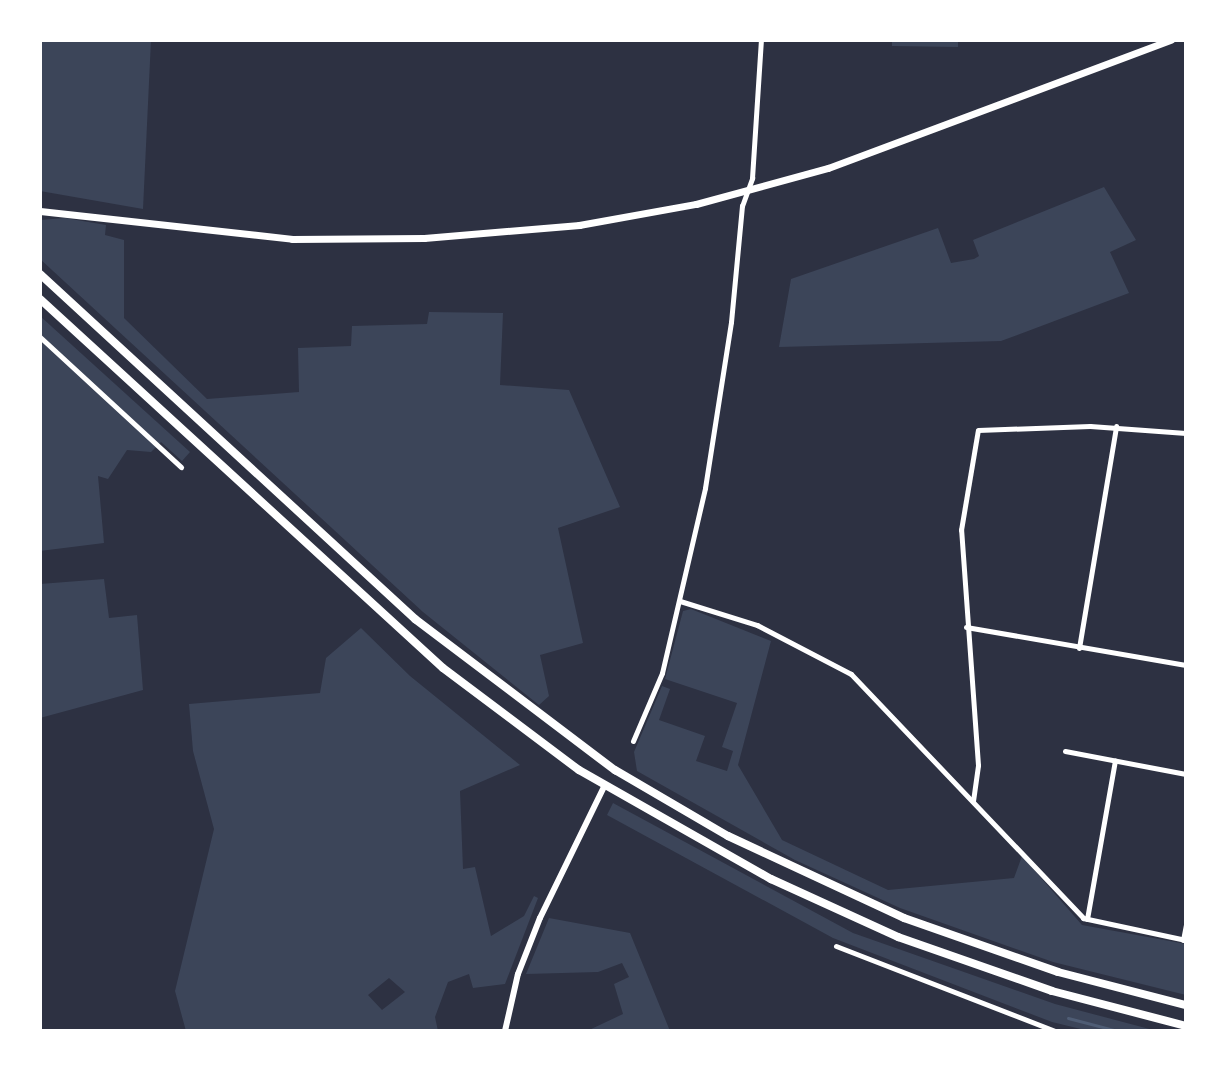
<!DOCTYPE html>
<style>
body{margin:0}
#map{position:relative;width:1226px;height:1071px;overflow:hidden;background:#2d3142;font-family:Mulish,sans-serif}
div>[style]{position:absolute}
[style*='--x']{left:calc(var(--x)*1px);top:calc(var(--y)*1px);width:calc(var(--w)*1px);rotate:calc(var(--a)*1deg)}
.green>*{inset:0;background:#3c4559}
.stream>*{height:3px;margin:-1.5px;padding:0 1.5px;transform-origin:1.5px;border-radius:1.5px;background:#4f5d75}
.minor>*{height:5px;margin:-2.5px;padding:0 2.5px;transform-origin:2.5px;border-radius:2.5px;background:#fff}
.tertiary>*{height:6px;margin:-3px;padding:0 3px;transform-origin:3px;border-radius:3px;background:#fff}
.secondary>*{height:7px;margin:-3.5px;padding:0 3.5px;transform-origin:3.5px;border-radius:3.5px;background:#fff}
.trunk>*{height:8px;margin:-4px;padding:0 4px;transform-origin:4px;border-radius:4px;background:#fff}
span{translate:-50% -50%;white-space:nowrap;text-align:center;line-height:1.15;-webkit-text-stroke:8px #fff;paint-order:stroke}
.frame{position:absolute;inset:0;border:42px solid #fff;pointer-events:none}
</style>
<div id="map">
<div class="green">
<i style="clip-path:polygon(40px 40px,151px 40px,143px 209px,40px 191px)"></i>
<i style="clip-path:polygon(892px 40px,958px 40px,958px 47px,892px 46px)"></i>
<i style="clip-path:polygon(1104px 187px,1136px 240px,1110px 252px,1129px 293px,1001px 341px,779px 347px,791px 279px,938px 228px,951px 263px,974px 259px,979px 256px,973px 240px)"></i>
<i style="clip-path:polygon(65px 218px,106px 225px,105px 235px,124px 240px,124px 318px,207px 399px,299px 392px,298px 348px,351px 346px,352px 326px,427px 324px,429px 312px,503px 313px,500px 385px,569px 390px,620px 507px,558px 528px,583px 643px,540px 655px,549px 696px,539px 705px,423px 612px,40px 259px,40px 220px)"></i>
<i style="clip-path:polygon(40px 316px,190px 452px,182px 461px,161px 442px,151px 452px,127px 450px,108px 479px,98px 476px,104px 543px,40px 551px)"></i>
<i style="clip-path:polygon(104px 579px,109px 618px,137px 615px,143px 690px,40px 718px,40px 584px)"></i>
<i style="clip-path:polygon(691px 609px,771px 641px,738px 765px,782px 840px,888px 890px,1014px 878px,1022px 856px,1082px 925px,1186px 944px,1186px 995px,1053px 962px,900px 908px,795px 860px,637px 771px,634px 752px,662px 686px,670px 689px,659px 720px,705px 736px,696px 761px,727px 771px,733px 751px,722px 747px,737px 703px,665px 679px,683px 611px)"></i>
<i style="clip-path:polygon(evenodd,361px 628px,410px 676px,520px 765px,460px 791px,463px 869px,475px 867px,491px 936px,524px 916px,534px 896px,538px 898px,505px 984px,473px 988px,469px 974px,448px 982px,435px 1017px,438px 1031px,186px 1031px,175px 991px,214px 829px,193px 751px,189px 704px,320px 693px,326px 658px,361px 628px,389px 978px,405px 992px,382px 1010px,368px 995px,389px 978px)"></i>
<i style="clip-path:polygon(613px 803px,853px 933px,1055px 1004px,1157px 1031px,1089px 1031px,1052px 1022px,833px 938px,607px 815px)"></i>
<i style="clip-path:polygon(549px 918px,630px 933px,670px 1031px,587px 1031px,623px 1014px,614px 984px,629px 977px,622px 963px,598px 972px,526px 974px)"></i>
</div>
<div class="stream">
<i style="--x:1068;--y:1018;--w:52;--a:14.6"></i>
</div>
<div class="minor">
<i style="--x:40;--y:337;--w:192;--a:42.7"></i>
<i style="--x:680;--y:601;--w:81;--a:17.3"></i>
<i style="--x:757;--y:625;--w:106;--a:27.5"></i>
<i style="--x:851;--y:674;--w:337;--a:46.4"></i>
<i style="--x:1083;--y:918;--w:105;--a:12.1"></i>
<i style="--x:966;--y:627;--w:223;--a:9.8"></i>
<i style="--x:1079;--y:648;--w:225;--a:-80.5"></i>
<i style="--x:633;--y:741;--w:74;--a:-66.9"></i>
<i style="--x:662;--y:673;--w:190;--a:-76.9"></i>
<i style="--x:705;--y:488;--w:168;--a:-81.1"></i>
<i style="--x:731;--y:322;--w:117;--a:-84.6"></i>
<i style="--x:742;--y:206;--w:30;--a:-70"></i>
<i style="--x:752;--y:178;--w:138;--a:-86.3"></i>
<i style="--x:1065;--y:751;--w:123;--a:10.8"></i>
<i style="--x:973;--y:801;--w:36;--a:-82"></i>
<i style="--x:978;--y:765;--w:236;--a:-94.1"></i>
<i style="--x:961;--y:530;--w:101;--a:-80.4"></i>
<i style="--x:978;--y:430;--w:112;--a:-2"></i>
<i style="--x:1090;--y:426;--w:96;--a:4.2"></i>
<i style="--x:1087;--y:919;--w:161;--a:-80"></i>
<i style="--x:1183;--y:940;--w:16;--a:-79"></i>
<i style="--x:836;--y:946;--w:235;--a:21.2"></i>
</div>
<div class="tertiary">
<i style="--x:505;--y:1031;--w:58;--a:-77.2"></i>
<i style="--x:518;--y:974;--w:60;--a:-68.6"></i>
<i style="--x:540;--y:918;--w:148;--a:-64"></i>
</div>
<div class="secondary">
<i style="--x:40;--y:211;--w:254;--a:6.3"></i>
<i style="--x:292;--y:239;--w:132;--a:-0.4"></i>
<i style="--x:424;--y:238;--w:156;--a:-4.8"></i>
<i style="--x:579;--y:225;--w:119;--a:-10.2"></i>
<i style="--x:696;--y:204;--w:137;--a:-15.3"></i>
<i style="--x:828;--y:168;--w:366;--a:-20.5"></i>
</div>
<div class="trunk">
<i style="--x:40;--y:274;--w:510;--a:42.61"></i>
<i style="--x:415;--y:619;--w:251;--a:37.1"></i>
<i style="--x:615;--y:770;--w:131;--a:30.3"></i>
<i style="--x:728;--y:836;--w:194;--a:25"></i>
<i style="--x:904;--y:918;--w:163;--a:19.3"></i>
<i style="--x:1058;--y:972;--w:132;--a:14.5"></i>
<i style="--x:40;--y:299;--w:546;--a:42.48"></i>
<i style="--x:443;--y:668;--w:170;--a:36.9"></i>
<i style="--x:579;--y:770;--w:221;--a:29.6"></i>
<i style="--x:771;--y:879;--w:140;--a:24.5"></i>
<i style="--x:898;--y:937;--w:163;--a:19.3"></i>
<i style="--x:1052;--y:991;--w:138;--a:14.6"></i>
</div>
<div class="frame"></div>
</div>
